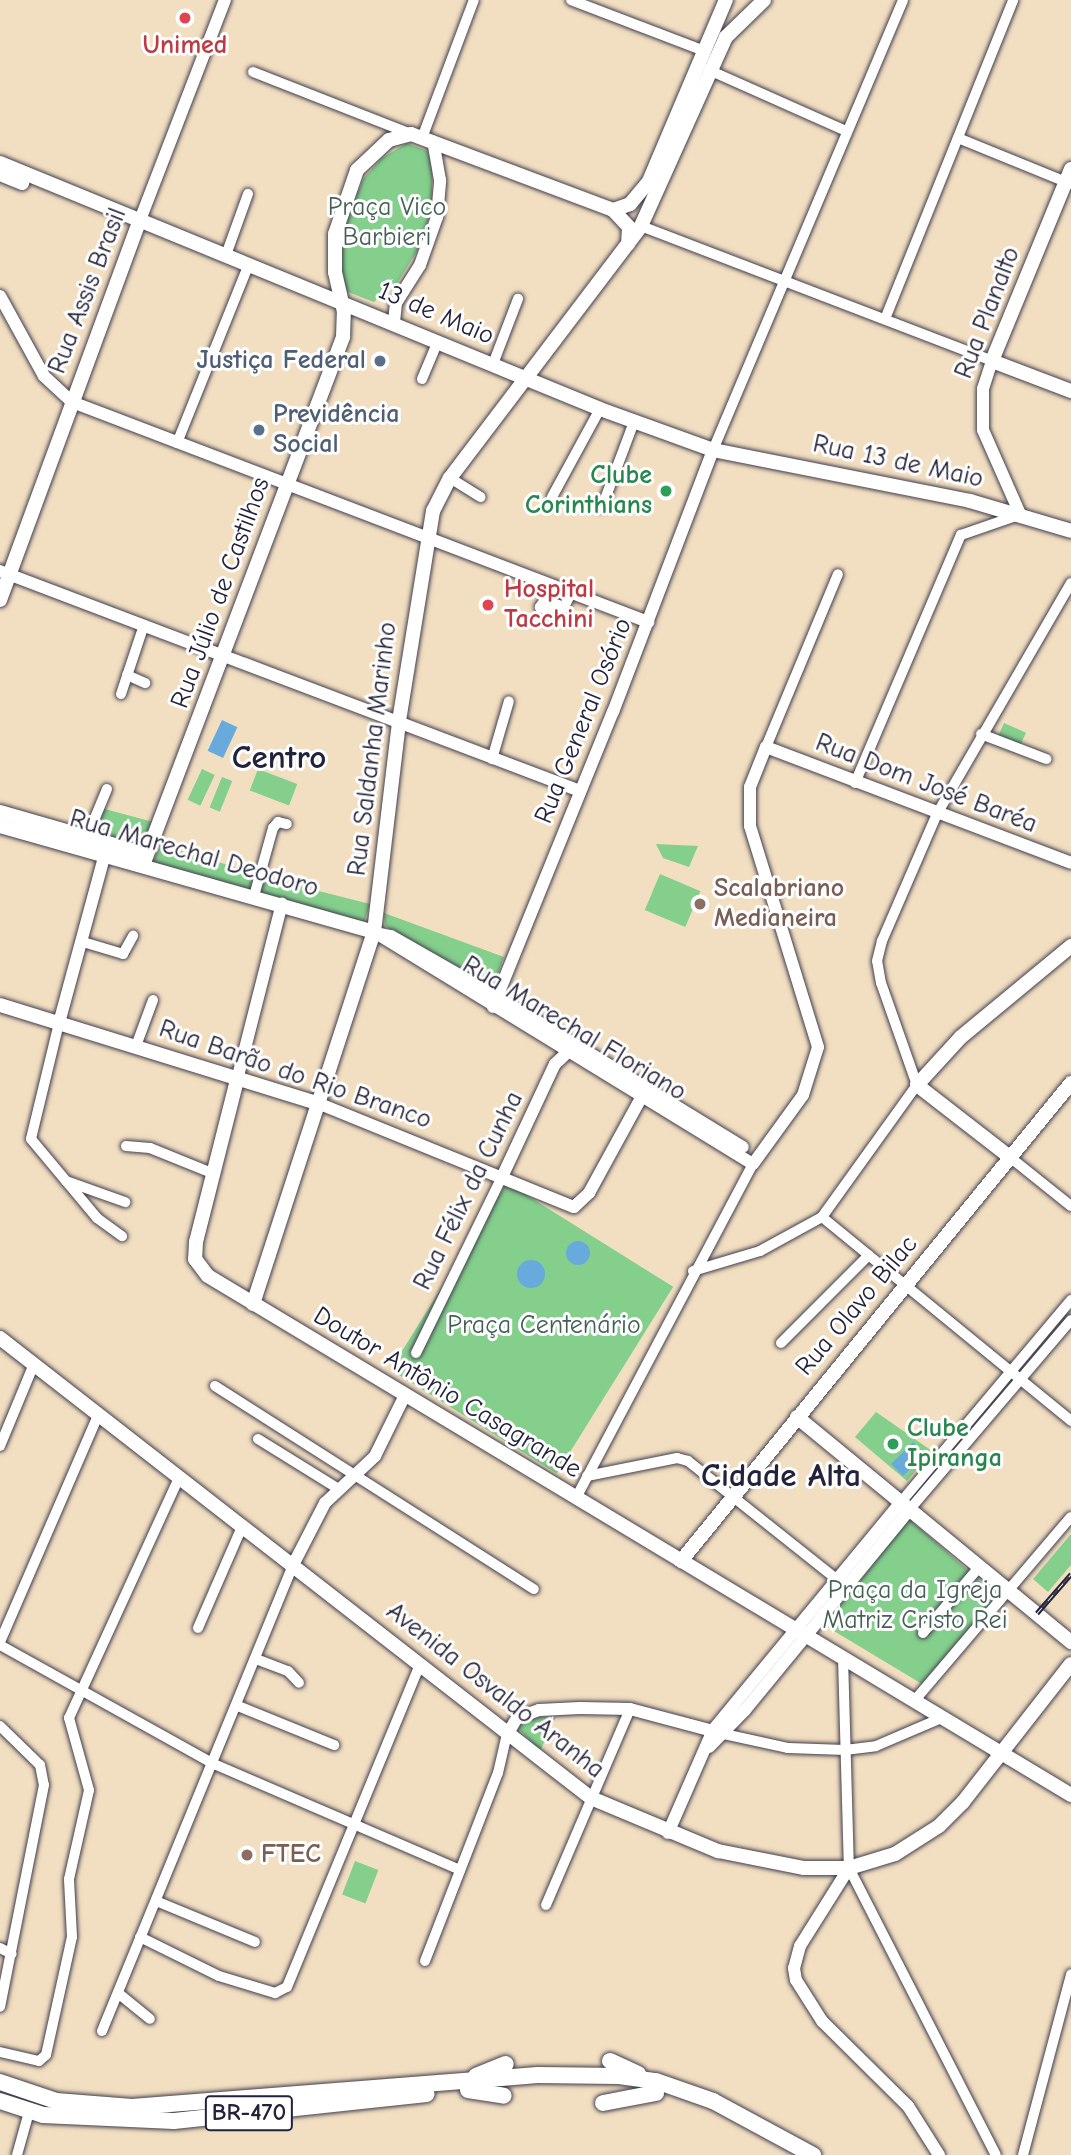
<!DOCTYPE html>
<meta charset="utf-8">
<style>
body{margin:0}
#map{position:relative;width:1071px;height:2155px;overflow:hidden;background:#f2dec0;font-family:"Comic Neue",sans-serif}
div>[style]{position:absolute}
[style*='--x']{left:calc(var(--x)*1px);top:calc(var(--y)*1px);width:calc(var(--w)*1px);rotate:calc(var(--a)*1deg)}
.green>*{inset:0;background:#84cf8c;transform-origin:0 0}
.water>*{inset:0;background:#68aadc;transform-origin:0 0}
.round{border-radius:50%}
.roads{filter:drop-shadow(0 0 2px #413e4f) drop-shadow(0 0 2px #413e4f)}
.minor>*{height:10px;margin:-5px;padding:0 5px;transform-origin:5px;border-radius:5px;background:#fff}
.tertiary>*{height:12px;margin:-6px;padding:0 6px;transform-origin:6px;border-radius:6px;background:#fff}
.secondary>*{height:14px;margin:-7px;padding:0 7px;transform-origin:7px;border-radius:7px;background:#fff}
.trunk>*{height:16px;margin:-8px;padding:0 8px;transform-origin:8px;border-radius:8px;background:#fff}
.rail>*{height:5px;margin-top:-2.5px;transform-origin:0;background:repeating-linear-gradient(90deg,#fff 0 8px,#22223b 0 16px);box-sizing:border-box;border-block:2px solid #22223b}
.dots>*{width:19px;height:19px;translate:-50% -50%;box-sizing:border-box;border:4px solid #fff;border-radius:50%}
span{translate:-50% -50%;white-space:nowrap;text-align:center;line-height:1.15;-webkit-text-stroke:6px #fff;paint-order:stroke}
.shield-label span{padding:2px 5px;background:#fff;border:2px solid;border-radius:5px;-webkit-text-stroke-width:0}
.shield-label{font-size:24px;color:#22223b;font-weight:700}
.health-label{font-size:26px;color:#be3a42;font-weight:700}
.left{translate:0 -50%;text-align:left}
.park-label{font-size:26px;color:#445f57}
.street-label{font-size:26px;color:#22223b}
.service-label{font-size:26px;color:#4e5e75;font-weight:700}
.right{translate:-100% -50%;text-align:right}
.leisure-label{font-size:26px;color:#27864d;font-weight:700}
.education-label{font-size:26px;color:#785e54;font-weight:700}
.district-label{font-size:33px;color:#22223b;font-weight:700}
</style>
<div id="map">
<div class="green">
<i style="clip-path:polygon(407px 143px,427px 151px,432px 163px,432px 208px,420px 246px,398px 282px,374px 302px,348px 292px,344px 284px,340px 260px,344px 225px,364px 178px,382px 158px)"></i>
<i style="left:1004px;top:723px;width:24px;height:15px;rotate:24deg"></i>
<i style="left:202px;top:769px;width:14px;height:34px;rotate:25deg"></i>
<i style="left:258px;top:769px;width:42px;height:23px;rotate:21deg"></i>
<i style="left:222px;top:777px;width:11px;height:33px;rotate:22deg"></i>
<i style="clip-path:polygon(101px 808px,157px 823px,146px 851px,91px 834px)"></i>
<i style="clip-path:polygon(656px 844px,698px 846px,689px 867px,663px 858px)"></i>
<i style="clip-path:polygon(160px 845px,299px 886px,370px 904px,364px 922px,287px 901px,152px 864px)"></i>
<i style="left:660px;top:874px;width:44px;height:39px;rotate:23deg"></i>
<i style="clip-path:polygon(384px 913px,504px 957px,492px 989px,385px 926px)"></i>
<i style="left:507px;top:1183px;width:196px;height:220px;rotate:32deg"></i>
<i style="clip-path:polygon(876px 1412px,932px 1451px,907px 1481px,855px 1437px)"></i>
<i style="clip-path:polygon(909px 1519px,997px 1596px,922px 1684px,824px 1625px)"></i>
<i style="clip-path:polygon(1071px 1534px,1071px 1565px,1048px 1592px,1033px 1579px)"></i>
<i style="clip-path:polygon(534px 1717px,556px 1717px,540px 1751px,514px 1724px)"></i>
<i style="left:355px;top:1861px;width:25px;height:36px;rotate:21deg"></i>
</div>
<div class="water">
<i style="left:222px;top:720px;width:17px;height:34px;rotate:25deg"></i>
<i class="round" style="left:566px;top:1241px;width:24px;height:24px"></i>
<i class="round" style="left:517px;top:1260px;width:28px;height:28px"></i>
<i style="left:913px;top:1442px;width:17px;height:31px;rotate:45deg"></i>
</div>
<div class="roads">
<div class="minor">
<i style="--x:571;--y:0;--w:140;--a:20.9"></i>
<i style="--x:709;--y:70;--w:150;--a:24"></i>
<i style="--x:253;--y:72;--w:170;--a:21.4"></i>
<i style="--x:422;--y:138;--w:147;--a:-69.4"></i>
<i style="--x:958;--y:138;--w:122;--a:22.2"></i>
<i style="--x:641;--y:226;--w:376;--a:21"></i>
<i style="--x:226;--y:255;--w:65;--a:-70.2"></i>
<i style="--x:885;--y:319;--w:344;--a:-68.1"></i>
<i style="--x:493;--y:364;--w:70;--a:-69"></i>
<i style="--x:422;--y:379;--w:41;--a:-67.2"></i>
<i style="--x:177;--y:443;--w:193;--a:-68.1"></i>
<i style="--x:713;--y:450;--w:488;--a:-67.1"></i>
<i style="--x:450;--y:478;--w:36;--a:32"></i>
<i style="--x:552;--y:497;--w:100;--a:-61.4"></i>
<i style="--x:602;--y:507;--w:91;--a:-69.4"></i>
<i style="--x:564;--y:607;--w:20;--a:-160"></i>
<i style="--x:545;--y:600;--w:9;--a:126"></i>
<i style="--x:540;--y:607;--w:20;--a:24"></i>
<i style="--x:558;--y:615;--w:10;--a:-53"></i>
<i style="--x:564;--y:607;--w:18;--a:-63"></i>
<i style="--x:127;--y:675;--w:20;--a:24"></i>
<i style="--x:121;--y:694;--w:73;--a:-71.6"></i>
<i style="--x:981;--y:734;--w:70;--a:21"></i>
<i style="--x:766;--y:747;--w:187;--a:-67.4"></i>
<i style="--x:492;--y:759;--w:60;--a:-73.7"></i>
<i style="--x:855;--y:783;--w:270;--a:-66.9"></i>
<i style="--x:961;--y:535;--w:58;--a:-19.1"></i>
<i style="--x:87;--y:837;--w:52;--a:-67.4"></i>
<i style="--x:254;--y:896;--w:71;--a:-74.4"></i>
<i style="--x:273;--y:828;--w:8;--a:-50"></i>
<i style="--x:278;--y:822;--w:9;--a:13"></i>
<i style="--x:83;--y:942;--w:42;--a:16.7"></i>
<i style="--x:123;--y:954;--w:21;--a:-61"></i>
<i style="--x:59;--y:1023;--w:119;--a:103.6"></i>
<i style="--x:31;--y:1139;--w:103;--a:50.1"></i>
<i style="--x:97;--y:1218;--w:31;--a:36"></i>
<i style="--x:136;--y:1046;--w:49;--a:-69.7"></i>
<i style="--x:126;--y:1146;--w:24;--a:5"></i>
<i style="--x:150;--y:1148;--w:67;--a:22"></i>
<i style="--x:1011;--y:1158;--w:77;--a:38.7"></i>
<i style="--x:66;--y:1181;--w:63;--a:19.6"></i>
<i style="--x:822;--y:1217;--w:322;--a:39.3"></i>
<i style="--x:693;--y:1271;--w:70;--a:-16.6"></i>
<i style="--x:760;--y:1251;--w:71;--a:-28.7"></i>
<i style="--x:822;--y:1217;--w:163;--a:-54.3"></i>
<i style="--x:917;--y:1085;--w:108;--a:-109.4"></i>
<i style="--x:881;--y:983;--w:22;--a:-100"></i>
<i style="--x:877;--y:961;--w:21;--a:-76"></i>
<i style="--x:882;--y:941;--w:138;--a:-66.6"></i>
<i style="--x:937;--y:814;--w:267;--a:-59.9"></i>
<i style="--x:781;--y:1343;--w:124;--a:-45"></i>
<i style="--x:416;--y:1353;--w:196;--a:-64"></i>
<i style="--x:215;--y:1386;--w:378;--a:32.5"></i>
<i style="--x:258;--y:1439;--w:93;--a:31.8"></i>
<i style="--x:0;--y:1446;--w:89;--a:-67.5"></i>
<i style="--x:587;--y:1476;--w:92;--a:-11.3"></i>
<i style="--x:677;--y:1458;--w:11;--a:15"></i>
<i style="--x:688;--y:1461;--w:194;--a:38.5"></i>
<i style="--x:576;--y:1498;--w:378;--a:-62.1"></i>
<i style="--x:901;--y:1502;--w:264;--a:-49.9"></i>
<i style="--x:910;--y:1509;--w:248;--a:-49.6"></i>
<i style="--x:198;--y:1628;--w:110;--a:-66.5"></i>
<i style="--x:923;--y:1633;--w:88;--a:-49.6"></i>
<i style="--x:0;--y:1642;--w:247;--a:-66.6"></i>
<i style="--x:0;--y:1645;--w:245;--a:29.1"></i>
<i style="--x:214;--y:1764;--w:268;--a:23.3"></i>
<i style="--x:843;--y:1657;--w:211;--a:88.4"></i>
<i style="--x:849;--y:1868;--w:322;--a:62.9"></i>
<i style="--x:256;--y:1659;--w:34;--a:21"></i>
<i style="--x:288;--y:1671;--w:16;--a:47"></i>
<i style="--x:915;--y:1700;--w:240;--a:-49.6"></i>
<i style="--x:238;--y:1706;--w:104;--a:22.1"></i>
<i style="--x:0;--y:1726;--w:56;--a:44.3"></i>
<i style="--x:40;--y:1765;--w:20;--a:79"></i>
<i style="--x:44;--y:1785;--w:226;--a:101.2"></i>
<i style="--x:724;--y:1734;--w:66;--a:12.3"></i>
<i style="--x:788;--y:1748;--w:57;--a:2"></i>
<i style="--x:845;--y:1750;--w:31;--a:-7"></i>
<i style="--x:876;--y:1746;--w:74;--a:-23.1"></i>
<i style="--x:156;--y:1901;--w:107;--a:22.5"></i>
<i style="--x:546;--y:1905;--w:213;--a:-66.8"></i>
<i style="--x:140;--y:1937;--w:88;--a:26.3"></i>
<i style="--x:219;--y:1976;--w:59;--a:16.9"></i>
<i style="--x:275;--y:1993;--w:13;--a:-27"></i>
<i style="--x:287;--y:1987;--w:349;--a:-67.6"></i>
<i style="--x:0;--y:1948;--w:13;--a:27"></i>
<i style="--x:425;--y:1961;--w:202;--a:-68.8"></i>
<i style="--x:498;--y:1773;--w:39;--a:-77"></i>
<i style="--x:118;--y:1993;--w:41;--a:39.1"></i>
<i style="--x:102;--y:2031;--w:504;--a:-67.71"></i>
<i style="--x:0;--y:2052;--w:40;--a:13"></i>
<i style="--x:39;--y:2061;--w:9;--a:-41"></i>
<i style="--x:46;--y:2055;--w:121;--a:-77.6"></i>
<i style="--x:72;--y:1937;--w:58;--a:-93"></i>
<i style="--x:69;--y:1879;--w:91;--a:-77.3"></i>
<i style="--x:89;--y:1790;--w:75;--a:-105.5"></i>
<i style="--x:69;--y:1718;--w:264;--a:-65.4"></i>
<i style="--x:17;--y:2155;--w:45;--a:-74.4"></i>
<i style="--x:1023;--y:2155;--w:187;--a:-75.1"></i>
</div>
<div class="tertiary">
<i style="--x:140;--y:220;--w:236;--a:-68.9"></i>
<i style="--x:0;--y:296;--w:91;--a:61.2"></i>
<i style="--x:44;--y:376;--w:38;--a:43"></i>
<i style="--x:72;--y:402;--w:617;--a:20.9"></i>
<i style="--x:394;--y:322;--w:19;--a:-84"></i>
<i style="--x:396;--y:303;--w:45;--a:-57.7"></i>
<i style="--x:420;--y:265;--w:51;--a:-70.5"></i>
<i style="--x:437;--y:217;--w:37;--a:-85"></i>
<i style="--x:440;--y:180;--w:39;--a:-100"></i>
<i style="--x:992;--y:361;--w:29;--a:108"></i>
<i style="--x:983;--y:389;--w:41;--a:90"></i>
<i style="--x:983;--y:430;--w:92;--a:66.2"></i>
<i style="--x:0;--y:571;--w:620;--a:20.77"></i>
<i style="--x:374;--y:932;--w:444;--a:31.5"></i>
<i style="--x:753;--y:1164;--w:85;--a:-54.1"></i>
<i style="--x:803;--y:1095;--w:50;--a:-72.6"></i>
<i style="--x:818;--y:1047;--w:231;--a:-107.1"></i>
<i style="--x:750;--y:826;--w:39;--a:-90"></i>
<i style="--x:750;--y:787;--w:43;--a:-68.2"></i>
<i style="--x:766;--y:747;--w:326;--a:20.8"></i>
<i style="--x:375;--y:933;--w:16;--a:11"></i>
<i style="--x:391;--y:936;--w:123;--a:29.7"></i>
<i style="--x:498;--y:997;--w:287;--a:31.5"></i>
<i style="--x:493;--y:1007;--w:318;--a:-67.9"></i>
<i style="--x:613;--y:712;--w:280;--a:-69.1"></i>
<i style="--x:59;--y:1023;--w:175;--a:-74.8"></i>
<i style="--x:238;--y:1076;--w:178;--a:-75.7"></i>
<i style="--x:320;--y:1104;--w:274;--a:22.1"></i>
<i style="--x:574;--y:1207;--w:21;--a:-43"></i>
<i style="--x:589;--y:1193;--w:119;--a:-61.3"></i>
<i style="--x:502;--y:1177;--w:125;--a:-64.9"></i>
<i style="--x:555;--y:1064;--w:21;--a:-43"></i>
<i style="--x:293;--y:1565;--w:70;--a:-62.7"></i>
<i style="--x:325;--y:1503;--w:69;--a:-43.2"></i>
<i style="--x:375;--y:1456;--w:66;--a:-63.8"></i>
<i style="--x:507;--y:1735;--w:20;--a:-60"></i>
<i style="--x:517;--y:1718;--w:23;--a:-20"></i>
<i style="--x:539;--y:1710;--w:41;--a:-2.8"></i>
<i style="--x:580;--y:1708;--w:50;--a:1.1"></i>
<i style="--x:630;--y:1709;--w:93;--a:14.9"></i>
<i style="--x:709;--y:1747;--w:52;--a:-45.8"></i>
<i style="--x:745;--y:1710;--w:260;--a:-50.6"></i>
<i style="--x:668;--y:1833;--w:112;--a:-66.4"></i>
<i style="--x:713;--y:1730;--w:296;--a:-50.5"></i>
<i style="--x:849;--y:1868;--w:92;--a:122.1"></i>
<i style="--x:800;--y:1946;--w:23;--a:105"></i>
<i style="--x:794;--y:1968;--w:12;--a:81"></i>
<i style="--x:796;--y:1980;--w:49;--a:57.6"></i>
<i style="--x:822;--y:2021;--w:121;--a:44.7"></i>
<i style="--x:908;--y:2106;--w:58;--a:57.7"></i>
</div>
<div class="secondary">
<i style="--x:0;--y:163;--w:648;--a:22.29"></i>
<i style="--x:600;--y:409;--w:120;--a:19.9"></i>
<i style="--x:713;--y:450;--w:262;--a:11.2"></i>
<i style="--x:970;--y:501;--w:105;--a:16.5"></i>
<i style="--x:1071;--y:169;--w:208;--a:112.4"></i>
<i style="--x:992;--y:361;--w:85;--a:20.8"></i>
<i style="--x:0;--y:174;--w:24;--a:22"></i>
<i style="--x:613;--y:210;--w:18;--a:-19"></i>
<i style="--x:630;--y:204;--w:30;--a:-50"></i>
<i style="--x:649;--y:181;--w:197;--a:-67"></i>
<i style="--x:0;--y:600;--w:405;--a:-69.8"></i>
<i style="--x:0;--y:812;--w:152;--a:16"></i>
<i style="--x:0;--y:826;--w:389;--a:15.8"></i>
<i style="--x:143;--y:865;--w:565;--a:-69.25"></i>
<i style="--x:343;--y:337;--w:25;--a:-88"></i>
<i style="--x:344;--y:312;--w:41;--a:-102.7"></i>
<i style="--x:335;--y:272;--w:38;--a:-90"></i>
<i style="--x:335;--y:234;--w:68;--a:-71"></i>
<i style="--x:357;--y:170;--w:44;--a:-43.2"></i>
<i style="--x:389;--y:140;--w:23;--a:-15"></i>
<i style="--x:411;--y:134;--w:216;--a:20.6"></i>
<i style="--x:613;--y:210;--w:23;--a:47"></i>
<i style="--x:629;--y:227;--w:17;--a:93"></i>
<i style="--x:0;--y:1005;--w:335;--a:17.2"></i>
<i style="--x:238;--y:1076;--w:171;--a:104.2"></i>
<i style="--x:196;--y:1242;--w:17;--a:93"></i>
<i style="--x:195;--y:1259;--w:21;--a:53"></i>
<i style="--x:208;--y:1276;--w:1007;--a:31.02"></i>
<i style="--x:1011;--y:1158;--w:119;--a:-142.2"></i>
<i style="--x:917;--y:1085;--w:65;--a:-47.5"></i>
<i style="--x:961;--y:1037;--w:143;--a:-39.6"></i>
<i style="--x:253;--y:1304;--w:391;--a:-72"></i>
<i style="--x:374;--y:932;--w:212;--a:-83.2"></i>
<i style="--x:399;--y:721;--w:213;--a:-80.8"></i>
<i style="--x:433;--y:511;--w:37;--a:-63"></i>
<i style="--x:450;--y:478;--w:316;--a:-52.8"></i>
<i style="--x:641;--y:226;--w:207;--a:-65.8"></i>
<i style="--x:726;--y:37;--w:53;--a:-44.2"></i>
<i style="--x:0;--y:1338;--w:749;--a:37.9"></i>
<i style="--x:591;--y:1798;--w:138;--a:22.7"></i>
<i style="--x:718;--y:1851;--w:88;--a:11.2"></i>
<i style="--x:804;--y:1868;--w:45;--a:0"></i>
<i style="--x:849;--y:1868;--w:48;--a:-16.9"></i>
<i style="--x:895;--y:1854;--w:52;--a:-32.5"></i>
<i style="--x:939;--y:1826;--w:34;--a:-45"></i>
<i style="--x:963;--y:1802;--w:175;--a:-52"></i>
<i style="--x:797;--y:1417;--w:355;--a:39.4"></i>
<i style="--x:681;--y:1561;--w:617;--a:-50.79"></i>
</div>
<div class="trunk">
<i style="--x:610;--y:2061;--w:31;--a:25"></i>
<i style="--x:476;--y:2076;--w:32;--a:-22"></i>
<i style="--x:0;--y:2082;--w:59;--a:18.7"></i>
<i style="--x:56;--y:2101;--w:76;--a:4.5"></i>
<i style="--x:132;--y:2107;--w:407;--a:-4.5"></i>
<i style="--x:538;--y:2075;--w:81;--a:0.7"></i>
<i style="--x:619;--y:2076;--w:37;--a:8"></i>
<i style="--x:656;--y:2081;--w:60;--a:19.3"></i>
<i style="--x:713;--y:2101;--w:114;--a:28.4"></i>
<i style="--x:468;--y:2090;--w:36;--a:9"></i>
<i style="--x:0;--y:2101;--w:45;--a:18"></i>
<i style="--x:43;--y:2115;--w:131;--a:2.6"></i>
<i style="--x:174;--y:2121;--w:254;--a:-6.1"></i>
<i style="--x:603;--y:2103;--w:54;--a:-10.7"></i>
</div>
</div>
<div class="rail">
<i style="--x:1037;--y:1613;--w:52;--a:-48.9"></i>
</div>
<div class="dots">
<i style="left:185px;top:18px;background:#e0444e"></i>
<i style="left:380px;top:361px;background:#5c6f8a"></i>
<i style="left:259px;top:430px;background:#5c6f8a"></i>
<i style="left:666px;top:491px;background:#2e9e5b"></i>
<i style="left:488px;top:605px;background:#e0444e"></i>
<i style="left:700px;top:904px;background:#8d6e63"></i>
<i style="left:893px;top:1444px;background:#2e9e5b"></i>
<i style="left:247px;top:1855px;background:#8d6e63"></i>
</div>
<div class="shield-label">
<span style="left:249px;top:2113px">BR-470</span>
</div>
<div class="health-label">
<span style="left:185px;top:46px">Unimed</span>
<span class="left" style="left:504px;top:605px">Hospital<br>Tacchini</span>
</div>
<div class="park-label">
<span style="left:387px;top:223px">Praça Vico<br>Barbieri</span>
<span style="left:544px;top:1326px">Praça Centenário</span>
<span style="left:915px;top:1606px">Praça da Igreja<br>Matriz Cristo Rei</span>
</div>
<div class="street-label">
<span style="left:88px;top:291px;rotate:-69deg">Rua Assis Brasil</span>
<span style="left:988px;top:313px;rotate:-69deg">Rua Planalto</span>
<span style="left:436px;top:314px;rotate:23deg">13 de Maio</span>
<span style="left:898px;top:462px;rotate:12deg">Rua 13 de Maio</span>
<span style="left:221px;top:593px;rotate:-70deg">Rua Júlio de Castilhos</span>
<span style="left:584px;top:721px;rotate:-68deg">Rua General Osório</span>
<span style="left:373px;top:749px;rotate:-83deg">Rua Saldanha Marinho</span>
<span style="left:926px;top:784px;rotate:21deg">Rua Dom José Baréa</span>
<span style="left:194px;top:854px;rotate:16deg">Rua Marechal Deodoro</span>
<span style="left:574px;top:1029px;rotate:31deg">Rua Marechal Floriano</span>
<span style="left:295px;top:1075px;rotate:19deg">Rua Barão do Rio Branco</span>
<span style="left:469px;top:1191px;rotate:-64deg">Rua Félix da Cunha</span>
<span style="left:857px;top:1306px;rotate:-50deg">Rua Olavo Bilac</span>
<span style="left:447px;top:1393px;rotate:31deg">Doutor Antônio Casagrande</span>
<span style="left:495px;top:1691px;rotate:38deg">Avenida Osvaldo Aranha</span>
</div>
<div class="service-label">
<span class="right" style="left:366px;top:361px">Justiça Federal</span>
<span class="left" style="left:273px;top:430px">Previdência<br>Social</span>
</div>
<div class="leisure-label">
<span class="right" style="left:652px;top:491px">Clube<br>Corinthians</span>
<span class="left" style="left:907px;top:1444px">Clube<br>Ipiranga</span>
</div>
<div class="education-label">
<span class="left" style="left:714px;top:904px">Scalabriano<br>Medianeira</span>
<span class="left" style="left:261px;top:1855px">FTEC</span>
</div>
<div class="district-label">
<span style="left:279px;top:758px">Centro</span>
<span style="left:781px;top:1476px">Cidade Alta</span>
</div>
</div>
